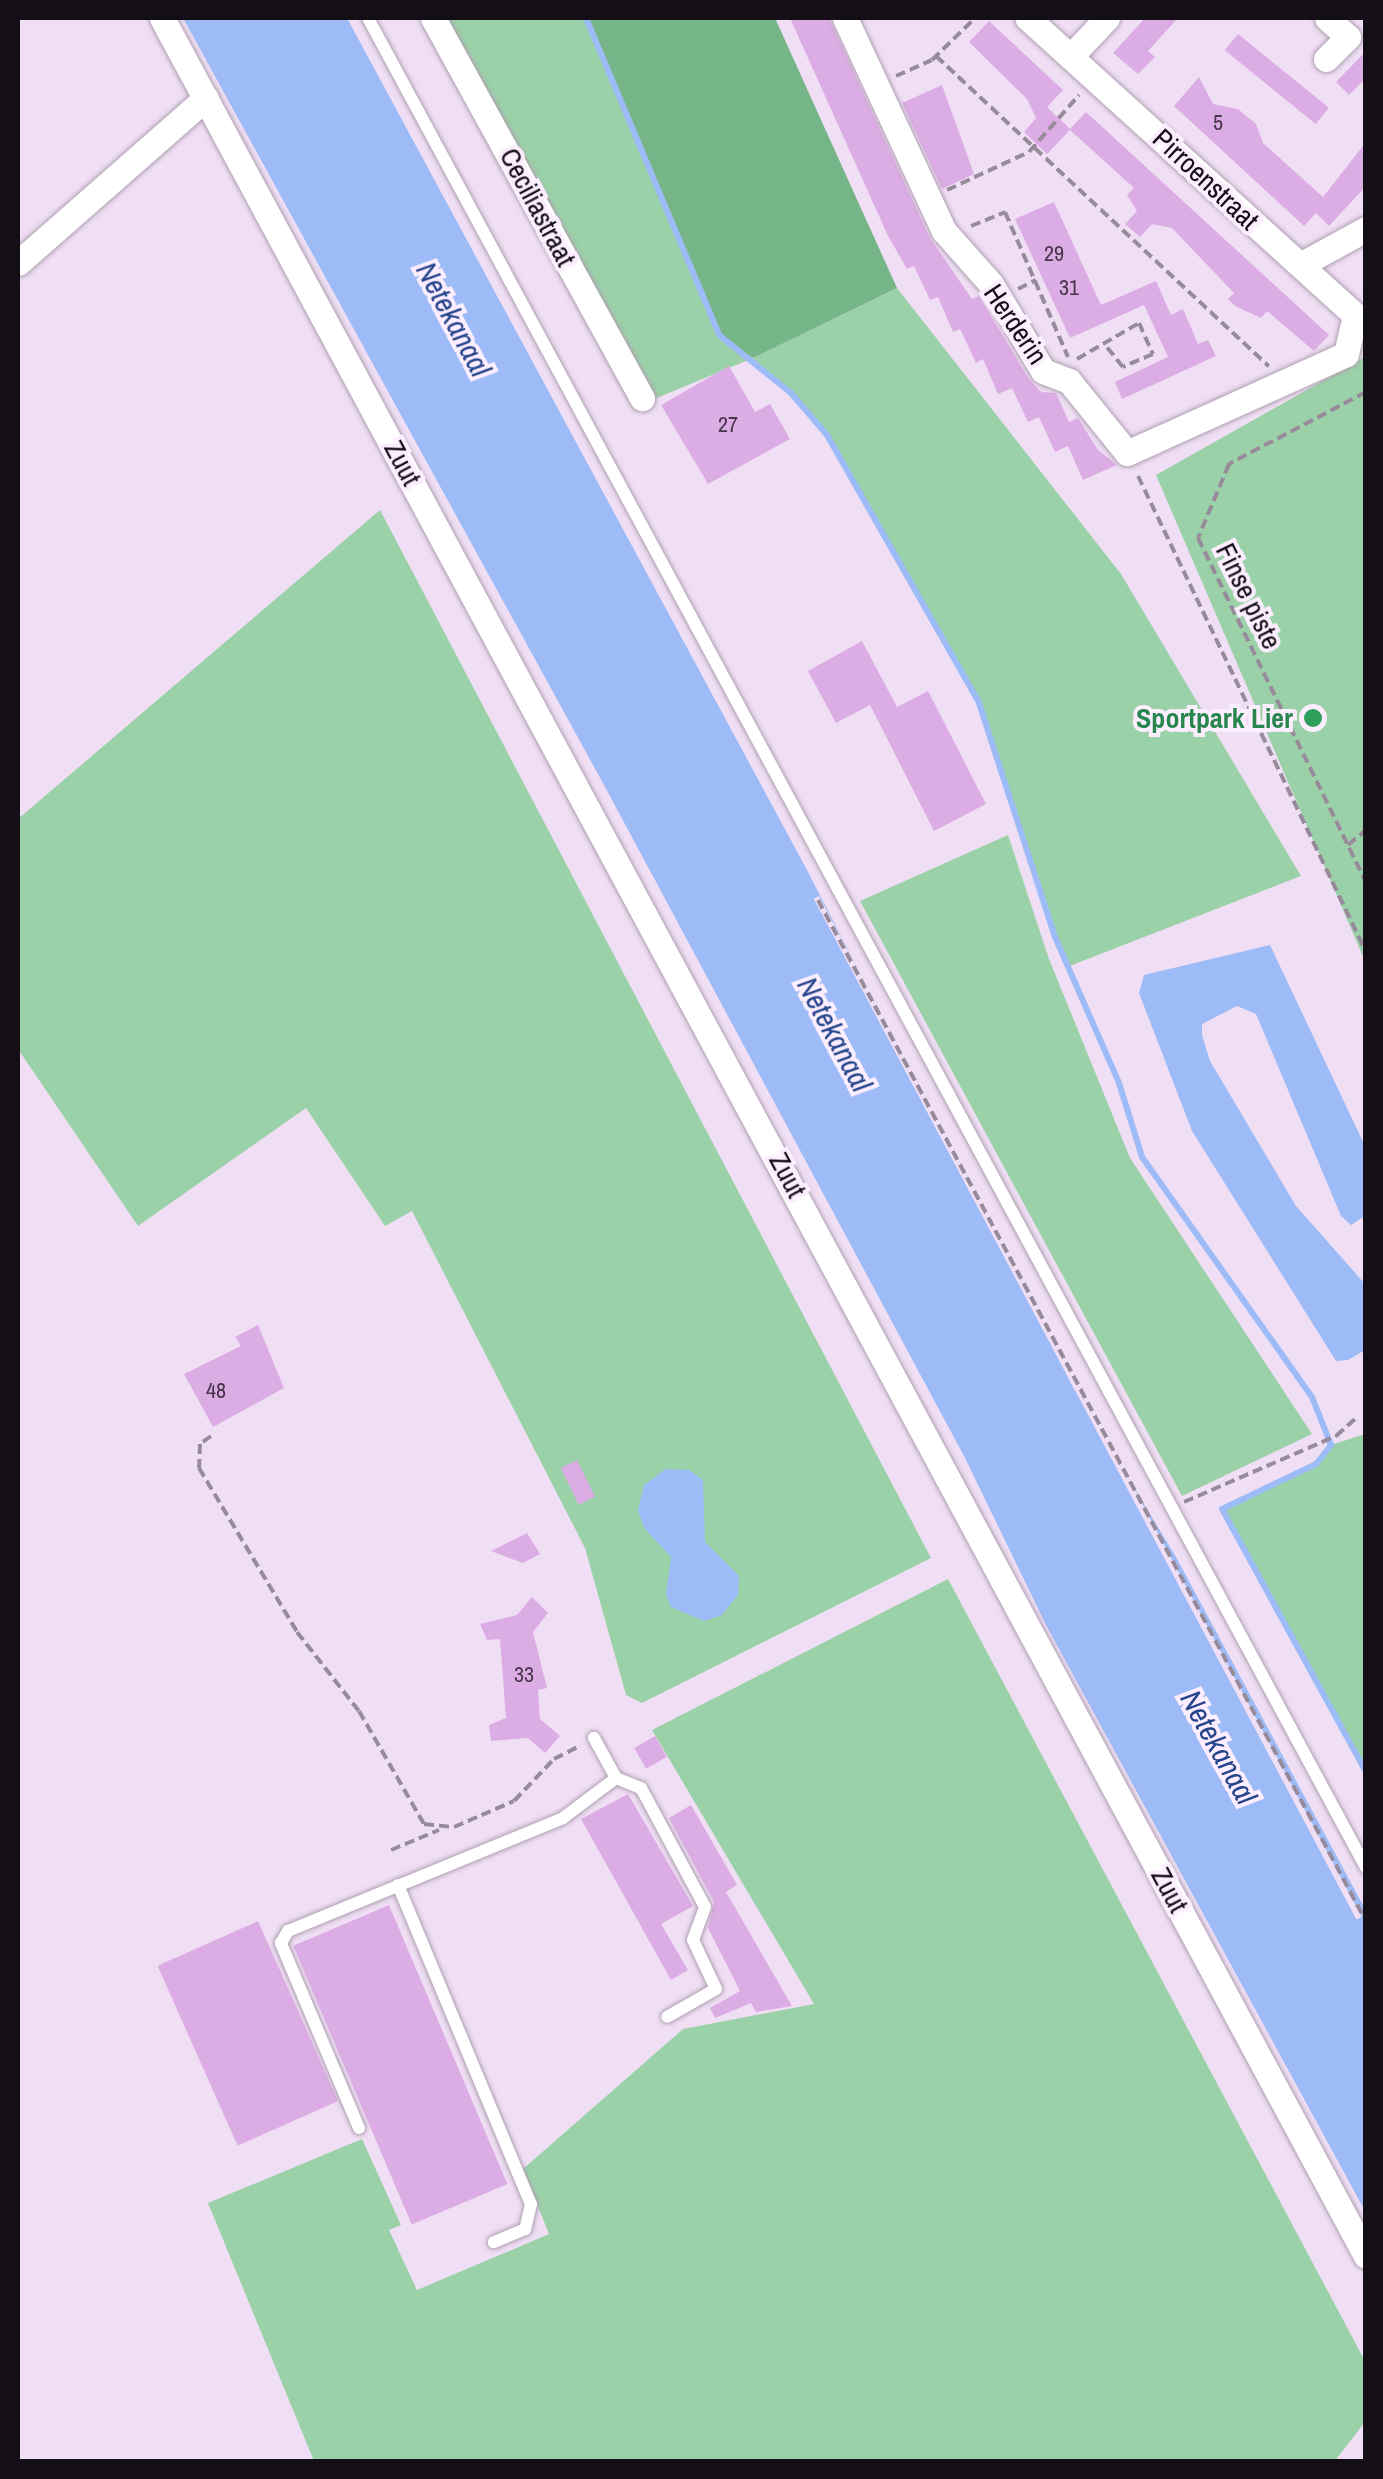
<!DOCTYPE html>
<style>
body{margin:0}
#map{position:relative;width:1383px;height:2479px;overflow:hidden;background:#f0dff4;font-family:"Archivo Narrow",sans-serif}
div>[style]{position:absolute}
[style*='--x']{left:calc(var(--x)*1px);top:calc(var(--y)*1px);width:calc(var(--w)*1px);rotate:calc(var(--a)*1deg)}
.green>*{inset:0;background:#9bd1a8}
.forest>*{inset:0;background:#76b587}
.water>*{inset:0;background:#9dbbf7}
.pier>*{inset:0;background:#f0dff4;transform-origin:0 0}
.stream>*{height:6px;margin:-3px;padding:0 3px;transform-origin:3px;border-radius:3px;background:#9dbbf7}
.building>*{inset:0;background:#dcade5;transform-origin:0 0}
.path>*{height:4px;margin-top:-2px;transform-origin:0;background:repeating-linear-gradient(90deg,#978b9b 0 10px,transparent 0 15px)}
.roads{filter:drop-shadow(0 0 2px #af9fb2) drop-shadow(0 0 2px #af9fb2)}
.service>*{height:12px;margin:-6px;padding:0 6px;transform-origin:6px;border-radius:6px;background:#fff}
.minor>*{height:25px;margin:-12.5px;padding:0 12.5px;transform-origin:12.5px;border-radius:12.5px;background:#fff}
.dots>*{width:28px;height:28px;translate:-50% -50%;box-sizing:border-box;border:5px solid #fceefe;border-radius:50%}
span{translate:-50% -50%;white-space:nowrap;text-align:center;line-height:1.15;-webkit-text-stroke:8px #fceefe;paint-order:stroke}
.number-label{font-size:22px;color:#46364a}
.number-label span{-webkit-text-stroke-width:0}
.street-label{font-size:28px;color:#140f16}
.leisure-label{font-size:28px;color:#27864d;font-weight:700}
.right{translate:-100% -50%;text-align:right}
.water-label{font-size:30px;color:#25458b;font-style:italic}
.frame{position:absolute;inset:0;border:20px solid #140f16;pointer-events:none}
</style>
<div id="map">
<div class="green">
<i style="clip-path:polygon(438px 18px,586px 18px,719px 334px,753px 358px,897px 288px,1121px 574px,1301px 876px,1067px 967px,979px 703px,827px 435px,753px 358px,652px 400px)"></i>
<i style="clip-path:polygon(1365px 357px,1365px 961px,1156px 475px)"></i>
<i style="clip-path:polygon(380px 510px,931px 1558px,642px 1703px,626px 1695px,585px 1548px,412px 1211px,385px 1226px,306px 1108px,138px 1226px,18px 1049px,18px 819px)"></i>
<i style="clip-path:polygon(1008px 835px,1049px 959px,1130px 1158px,1312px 1434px,1182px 1496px,860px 901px)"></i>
<i style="clip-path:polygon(1365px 1434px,1366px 1434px,1365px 1772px,1222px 1509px,1316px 1464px,1331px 1445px)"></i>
<i style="clip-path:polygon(948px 1579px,1365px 2361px,1365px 2422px,1334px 2462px,314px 2461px,208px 2203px,362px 2139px,401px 2225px,389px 2230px,417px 2290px,549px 2234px,523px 2169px,683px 2029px,814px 2004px,652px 1730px)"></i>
</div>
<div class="forest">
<i style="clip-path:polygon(586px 18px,775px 18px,897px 288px,753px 358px,719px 335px)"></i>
</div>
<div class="water">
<i style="clip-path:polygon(183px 18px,347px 18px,807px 870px,1073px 1387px,1176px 1557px,1365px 1909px,1365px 2211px,1046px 1625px,965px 1458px,604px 785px)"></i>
<i style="clip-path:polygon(1270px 945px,1365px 1146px,1365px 1216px,1351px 1225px,1341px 1216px,1256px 1014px,1237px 1006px,1202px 1024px,1202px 1035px,1210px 1061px,1296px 1206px,1365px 1284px,1365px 1350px,1348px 1360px,1336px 1361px,1192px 1131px,1139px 993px,1144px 975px)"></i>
<i style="clip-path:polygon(666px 1469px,689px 1470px,703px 1480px,705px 1542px,739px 1576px,738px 1595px,722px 1615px,704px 1621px,671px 1607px,666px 1595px,671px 1557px,644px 1528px,638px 1510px,644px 1485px)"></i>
</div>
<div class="pier">
<i style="left:819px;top:896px;width:1156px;height:6px;rotate:62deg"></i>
</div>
<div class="stream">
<i style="--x:586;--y:18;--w:344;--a:67.2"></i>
<i style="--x:719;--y:335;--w:92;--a:38.9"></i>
<i style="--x:791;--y:393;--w:55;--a:49.4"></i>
<i style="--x:827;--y:435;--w:308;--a:60.4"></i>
<i style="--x:979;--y:703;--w:246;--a:72"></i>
<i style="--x:1055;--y:937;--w:159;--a:66.3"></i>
<i style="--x:1119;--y:1083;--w:77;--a:72.7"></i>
<i style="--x:1142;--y:1157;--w:294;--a:54.7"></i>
<i style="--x:1312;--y:1397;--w:52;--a:68.4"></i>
<i style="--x:1331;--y:1445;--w:24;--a:128"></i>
<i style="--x:1316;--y:1464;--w:104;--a:154.4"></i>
<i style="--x:1222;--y:1509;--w:300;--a:61.3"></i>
</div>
<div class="building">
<i style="clip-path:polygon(790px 18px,829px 18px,930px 238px,972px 299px,979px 296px,1029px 379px,1041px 392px,1056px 393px,1069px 422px,1078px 418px,1098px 450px,1117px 465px,1083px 480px,1068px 446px,1055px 452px,1039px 417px,1028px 422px,1012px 388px,998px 394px,983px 359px,976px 363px,960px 329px,953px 332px,938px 297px,930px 300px,914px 266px,907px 269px,888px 236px)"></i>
<i style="clip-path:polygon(1145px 18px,1178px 18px,1148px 51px,1155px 57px,1138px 74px,1113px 53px)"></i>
<i style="clip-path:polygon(989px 21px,1063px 90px,1047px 107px,1070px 129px,1086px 112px,1329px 335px,1314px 351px,1267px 311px,1261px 318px,1235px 306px,1228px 299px,1234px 293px,1172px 228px,1152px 224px,1140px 237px,1125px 224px,1137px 211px,1127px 195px,1134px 188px,1070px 130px,1047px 154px,1024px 132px,1036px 118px,1027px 99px,969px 42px)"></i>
<i style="left:1238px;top:34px;width:117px;height:21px;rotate:39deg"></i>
<i style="clip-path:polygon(1366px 51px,1366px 78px,1349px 95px,1336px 82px)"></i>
<i style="clip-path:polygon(1199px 77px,1213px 104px,1238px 109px,1256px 124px,1263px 143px,1323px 197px,1366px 142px,1366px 186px,1329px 226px,1316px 213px,1304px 226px,1174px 106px)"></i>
<i style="clip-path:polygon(942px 85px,974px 174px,942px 189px,902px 103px)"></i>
<i style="clip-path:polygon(1054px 202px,1101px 305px,1156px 281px,1171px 315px,1183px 309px,1198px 344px,1208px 340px,1216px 356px,1122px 399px,1115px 382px,1168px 357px,1144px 305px,1070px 338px,1015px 219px)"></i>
<i style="clip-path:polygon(729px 366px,755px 412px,770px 404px,790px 439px,708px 484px,661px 405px)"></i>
<i style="clip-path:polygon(862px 641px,897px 707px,928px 691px,986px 804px,934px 831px,870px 705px,836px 723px,808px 671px)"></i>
<i style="clip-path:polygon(258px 1325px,284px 1388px,213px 1427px,184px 1374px,241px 1346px,235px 1337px)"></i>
<i style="left:577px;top:1460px;width:41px;height:18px;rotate:64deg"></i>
<i style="clip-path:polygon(527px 1533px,540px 1554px,523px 1563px,491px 1551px)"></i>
<i style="clip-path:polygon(532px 1597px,548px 1613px,533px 1632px,547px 1688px,538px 1690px,540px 1719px,560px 1736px,545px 1753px,528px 1738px,491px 1741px,489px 1725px,506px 1718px,500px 1639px,487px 1640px,480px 1624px,517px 1615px)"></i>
<i style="left:655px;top:1736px;width:24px;height:24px;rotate:60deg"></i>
<i style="clip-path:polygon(628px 1794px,693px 1906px,661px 1924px,688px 1970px,671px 1980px,581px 1819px)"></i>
<i style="clip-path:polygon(691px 1805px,737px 1885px,726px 1892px,792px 2006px,756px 2012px,751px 2003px,715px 2018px,710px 2008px,740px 1991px,708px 1928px,714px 1902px,669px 1818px)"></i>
<i style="left:389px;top:1905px;width:303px;height:104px;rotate:67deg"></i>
<i style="left:258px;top:1921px;width:197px;height:110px;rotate:66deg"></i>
</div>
<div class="path">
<i style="--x:936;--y:56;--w:455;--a:43"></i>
<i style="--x:896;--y:76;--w:39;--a:-24"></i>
<i style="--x:932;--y:60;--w:60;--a:-44.3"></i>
<i style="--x:947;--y:190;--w:90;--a:-24.9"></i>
<i style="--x:1029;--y:152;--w:76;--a:-48.7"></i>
<i style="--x:971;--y:226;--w:37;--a:-22"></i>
<i style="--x:1005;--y:212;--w:158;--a:66.5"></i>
<i style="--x:1018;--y:289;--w:20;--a:-27"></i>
<i style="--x:1077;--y:359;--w:72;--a:-30.1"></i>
<i style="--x:1139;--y:323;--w:34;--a:66"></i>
<i style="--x:1153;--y:354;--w:33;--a:157"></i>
<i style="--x:1123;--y:367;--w:26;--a:-129"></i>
<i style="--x:1366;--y:392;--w:155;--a:152.3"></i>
<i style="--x:1229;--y:464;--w:80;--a:112.7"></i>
<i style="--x:1198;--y:538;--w:383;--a:64"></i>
<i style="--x:1138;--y:476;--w:528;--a:64.41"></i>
<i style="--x:1348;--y:845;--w:23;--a:-40"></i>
<i style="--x:818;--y:900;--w:1159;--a:61.78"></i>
<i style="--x:211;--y:1436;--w:14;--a:144"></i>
<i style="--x:200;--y:1444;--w:24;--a:92"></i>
<i style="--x:199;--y:1468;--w:191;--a:59.1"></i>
<i style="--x:297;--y:1632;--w:100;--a:51.9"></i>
<i style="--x:359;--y:1711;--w:130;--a:60.1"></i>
<i style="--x:424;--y:1824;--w:30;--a:6"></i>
<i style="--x:454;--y:1827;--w:65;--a:-23.4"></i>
<i style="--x:514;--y:1801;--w:58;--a:-46.4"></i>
<i style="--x:554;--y:1759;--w:30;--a:-27"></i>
<i style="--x:1184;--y:1502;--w:166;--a:-23.5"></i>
<i style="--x:1336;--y:1436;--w:30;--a:-42"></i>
<i style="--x:391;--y:1850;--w:52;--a:-22.6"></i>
</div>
<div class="roads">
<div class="service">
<i style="--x:368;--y:18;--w:2102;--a:61.65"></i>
<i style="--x:616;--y:1778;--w:27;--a:22"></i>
<i style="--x:641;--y:1788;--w:135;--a:61.7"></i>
<i style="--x:705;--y:1907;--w:35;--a:110"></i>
<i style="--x:693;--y:1940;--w:54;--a:64.9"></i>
<i style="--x:716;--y:1989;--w:56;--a:150.3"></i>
<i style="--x:398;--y:1885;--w:346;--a:67.4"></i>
<i style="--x:531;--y:2204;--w:26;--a:103"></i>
<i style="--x:525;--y:2229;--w:34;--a:157"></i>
<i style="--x:359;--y:2128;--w:201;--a:-112.9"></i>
<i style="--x:281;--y:1943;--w:14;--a:-60"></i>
<i style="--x:288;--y:1931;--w:297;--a:-22.3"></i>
<i style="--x:563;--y:1818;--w:66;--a:-37"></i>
<i style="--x:616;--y:1778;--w:46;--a:-118.8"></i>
</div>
<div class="minor">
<i style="--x:162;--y:18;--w:2541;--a:61.72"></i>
<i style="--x:433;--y:18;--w:434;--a:61.2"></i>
<i style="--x:845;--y:18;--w:235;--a:65.1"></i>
<i style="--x:944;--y:231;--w:71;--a:48.4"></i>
<i style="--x:991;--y:284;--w:101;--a:59.1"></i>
<i style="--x:1043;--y:371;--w:28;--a:21"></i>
<i style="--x:1069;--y:381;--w:92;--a:51.1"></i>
<i style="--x:1127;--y:453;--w:240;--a:-24.3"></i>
<i style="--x:1346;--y:354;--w:40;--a:-77"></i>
<i style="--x:1355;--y:315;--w:442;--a:-137.8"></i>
<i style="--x:1072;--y:55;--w:51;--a:-46.6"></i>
<i style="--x:1326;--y:59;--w:31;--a:-45"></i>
<i style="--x:1348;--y:37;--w:28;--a:-138"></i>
<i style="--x:18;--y:263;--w:250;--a:-41.3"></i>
<i style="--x:1300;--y:265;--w:75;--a:-28.6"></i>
</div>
</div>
<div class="dots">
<i style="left:1313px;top:718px;background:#2e9e5b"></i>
</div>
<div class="number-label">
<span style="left:1218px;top:123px">5</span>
<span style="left:1054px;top:254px">29</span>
<span style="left:1069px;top:288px">31</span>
<span style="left:728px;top:425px">27</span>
<span style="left:216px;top:1391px">48</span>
<span style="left:524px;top:1675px">33</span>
</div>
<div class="street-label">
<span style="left:1206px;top:179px;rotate:43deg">Pirroenstraat</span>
<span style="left:538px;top:207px;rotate:62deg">Ceciliastraat</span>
<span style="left:1016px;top:324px;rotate:56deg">Herderin</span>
<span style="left:403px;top:463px;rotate:62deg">Zuut</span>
<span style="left:1249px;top:596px;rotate:64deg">Finse piste</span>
<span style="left:788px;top:1175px;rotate:62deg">Zuut</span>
<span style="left:1170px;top:1890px;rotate:62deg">Zuut</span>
</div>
<div class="leisure-label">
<span class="right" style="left:1293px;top:718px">Sportpark Lier</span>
</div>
<div class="water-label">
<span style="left:454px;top:319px;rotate:62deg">Netekanaal</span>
<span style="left:835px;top:1034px;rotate:62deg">Netekanaal</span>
<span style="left:1219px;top:1747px;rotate:61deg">Netekanaal</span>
</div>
<div class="frame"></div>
</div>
